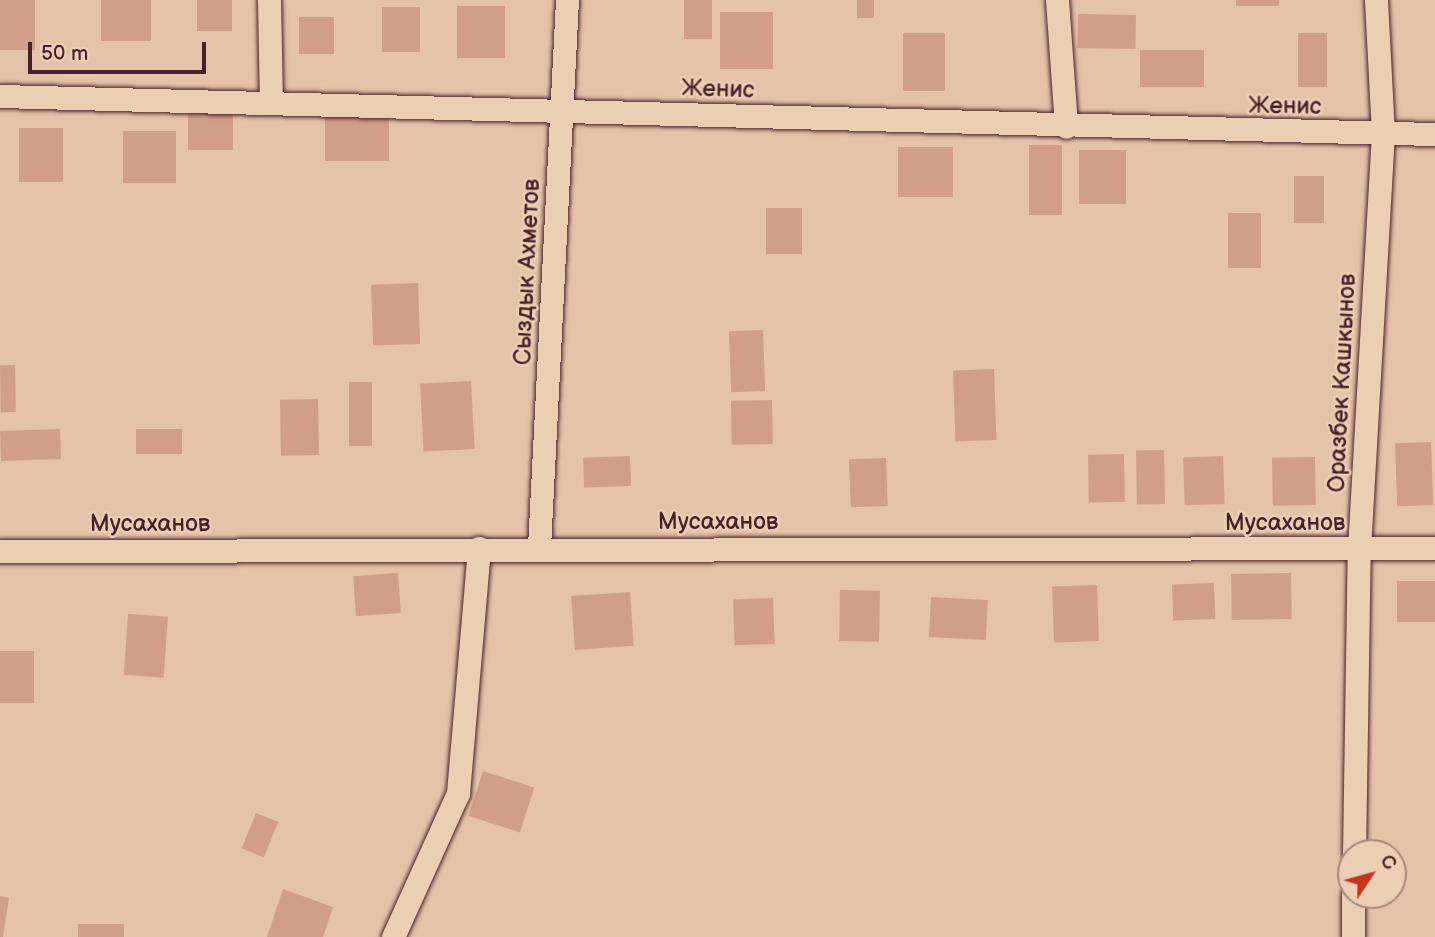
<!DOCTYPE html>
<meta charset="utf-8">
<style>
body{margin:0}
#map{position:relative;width:1435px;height:937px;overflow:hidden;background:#e5c3a8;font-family:"Balsamiq Sans",sans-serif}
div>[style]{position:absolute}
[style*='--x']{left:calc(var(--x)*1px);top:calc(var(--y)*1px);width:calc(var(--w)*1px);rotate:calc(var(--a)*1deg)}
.building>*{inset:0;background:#d19e89;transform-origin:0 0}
.roads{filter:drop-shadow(0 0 2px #4a1f2b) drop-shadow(0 0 2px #4a1f2b)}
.street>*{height:23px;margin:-11.5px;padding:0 11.5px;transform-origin:11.5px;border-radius:11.5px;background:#eacfb2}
span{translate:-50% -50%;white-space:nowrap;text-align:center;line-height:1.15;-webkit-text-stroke:5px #eacfb2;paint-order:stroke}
.street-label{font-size:24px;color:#4a1f2b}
.north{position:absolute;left:1337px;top:839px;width:70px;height:70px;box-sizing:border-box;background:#eacfb2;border:2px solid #aa897c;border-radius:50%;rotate:54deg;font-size:19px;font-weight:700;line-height:28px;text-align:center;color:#4a1f2b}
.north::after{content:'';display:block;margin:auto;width:24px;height:32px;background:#c8321e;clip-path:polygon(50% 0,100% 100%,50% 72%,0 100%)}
.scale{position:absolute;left:28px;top:42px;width:178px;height:32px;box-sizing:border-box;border:4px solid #4a1f2b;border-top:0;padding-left:9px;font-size:21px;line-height:24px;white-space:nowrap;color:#4a1f2b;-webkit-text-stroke:5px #eacfb2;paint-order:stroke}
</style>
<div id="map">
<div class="building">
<i style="left:0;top:0;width:35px;height:50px"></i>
<i style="left:101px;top:0;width:50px;height:41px"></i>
<i style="left:197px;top:0;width:35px;height:31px"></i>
<i style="left:684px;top:0;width:28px;height:39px"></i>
<i style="left:857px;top:0;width:17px;height:18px"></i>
<i style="left:1236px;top:0;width:43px;height:6px"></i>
<i style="left:457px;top:6px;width:48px;height:52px"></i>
<i style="left:382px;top:7px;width:38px;height:45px"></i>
<i style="left:720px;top:12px;width:53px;height:57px"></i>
<i style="left:1078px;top:14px;width:58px;height:34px;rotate:1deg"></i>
<i style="left:299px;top:17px;width:35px;height:37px"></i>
<i style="left:903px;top:33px;width:42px;height:58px"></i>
<i style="left:1298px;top:33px;width:29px;height:54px"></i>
<i style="left:1140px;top:50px;width:64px;height:37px"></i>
<i style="left:188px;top:112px;width:45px;height:38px"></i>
<i style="left:325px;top:112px;width:64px;height:49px"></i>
<i style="left:19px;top:128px;width:44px;height:54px"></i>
<i style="left:123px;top:131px;width:53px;height:52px"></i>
<i style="left:1029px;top:145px;width:33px;height:70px"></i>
<i style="left:898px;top:147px;width:55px;height:50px"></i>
<i style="left:1079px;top:150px;width:47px;height:54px"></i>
<i style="left:1294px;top:176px;width:30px;height:47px"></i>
<i style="left:766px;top:208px;width:36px;height:46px"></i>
<i style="left:1228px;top:213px;width:33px;height:55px"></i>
<i style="left:418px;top:283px;width:61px;height:47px;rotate:88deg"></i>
<i style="left:763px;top:330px;width:61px;height:34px;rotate:88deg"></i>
<i style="left:15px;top:365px;width:47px;height:15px;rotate:89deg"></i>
<i style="left:994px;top:369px;width:71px;height:41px;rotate:88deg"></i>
<i style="left:471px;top:381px;width:68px;height:51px;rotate:87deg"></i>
<i style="left:349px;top:382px;width:23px;height:64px"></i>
<i style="left:318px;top:399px;width:56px;height:38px;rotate:89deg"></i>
<i style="left:772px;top:400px;width:44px;height:41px;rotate:89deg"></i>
<i style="left:60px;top:429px;width:30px;height:60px;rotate:88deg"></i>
<i style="left:182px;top:429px;width:25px;height:46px;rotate:90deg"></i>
<i style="left:1431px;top:442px;width:63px;height:36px;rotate:88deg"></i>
<i style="left:1164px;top:450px;width:54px;height:28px;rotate:89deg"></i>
<i style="left:1124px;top:454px;width:48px;height:36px;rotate:89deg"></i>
<i style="left:630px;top:456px;width:30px;height:47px;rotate:88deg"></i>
<i style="left:1223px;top:456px;width:48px;height:40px;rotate:88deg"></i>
<i style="left:1315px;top:457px;width:48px;height:43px;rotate:89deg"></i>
<i style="left:886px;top:458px;width:48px;height:37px;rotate:88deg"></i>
<i style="left:398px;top:573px;width:40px;height:45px;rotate:86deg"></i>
<i style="left:1291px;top:573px;width:46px;height:60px;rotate:89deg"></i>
<i style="left:1397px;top:581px;width:38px;height:41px"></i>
<i style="left:1214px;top:583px;width:36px;height:42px;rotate:88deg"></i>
<i style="left:1097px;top:585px;width:56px;height:45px;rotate:88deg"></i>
<i style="left:840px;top:590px;width:40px;height:51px;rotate:1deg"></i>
<i style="left:630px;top:592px;width:54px;height:59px;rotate:86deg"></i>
<i style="left:931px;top:597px;width:57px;height:40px;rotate:3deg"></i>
<i style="left:773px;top:598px;width:46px;height:40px;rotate:88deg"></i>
<i style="left:128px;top:614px;width:40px;height:61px;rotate:4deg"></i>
<i style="left:0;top:651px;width:34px;height:52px"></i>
<i style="left:483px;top:771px;width:54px;height:47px;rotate:18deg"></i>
<i style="left:256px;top:813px;width:24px;height:38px;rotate:22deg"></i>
<i style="clip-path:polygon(283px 889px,333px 907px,323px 937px,267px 937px)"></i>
<i style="clip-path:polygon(0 896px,9px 898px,3px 937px,0 937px)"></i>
<i style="left:78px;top:924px;width:46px;height:13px"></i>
</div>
<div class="roads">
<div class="street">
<i style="--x:269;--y:0;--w:103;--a:88.9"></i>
<i style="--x:1057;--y:0;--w:127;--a:85.9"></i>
<i style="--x:0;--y:96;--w:1436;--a:1.52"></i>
<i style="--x:539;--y:547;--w:548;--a:-87.07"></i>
<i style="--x:0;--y:551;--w:1435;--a:-0.12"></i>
<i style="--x:1354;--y:853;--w:304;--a:-89.1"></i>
<i style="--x:1359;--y:549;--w:416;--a:-86.7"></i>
<i style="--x:1383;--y:134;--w:134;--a:-93"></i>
<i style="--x:393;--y:937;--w:158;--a:-65.7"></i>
<i style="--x:458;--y:793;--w:246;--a:-85.1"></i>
<i style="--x:1353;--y:937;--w:42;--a:-90"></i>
</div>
</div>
<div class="street-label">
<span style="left:718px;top:89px;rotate:2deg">Женис</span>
<span style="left:1285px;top:106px;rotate:1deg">Женис</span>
<span style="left:527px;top:272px;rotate:-87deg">Сыздык Ахметов</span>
<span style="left:1342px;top:383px;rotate:-87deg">Оразбек Кашкынов</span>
<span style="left:718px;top:522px">Мусаханов</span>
<span style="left:1285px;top:523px">Мусаханов</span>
<span style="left:150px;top:524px">Мусаханов</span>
</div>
<div class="north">С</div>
<div class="scale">50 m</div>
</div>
